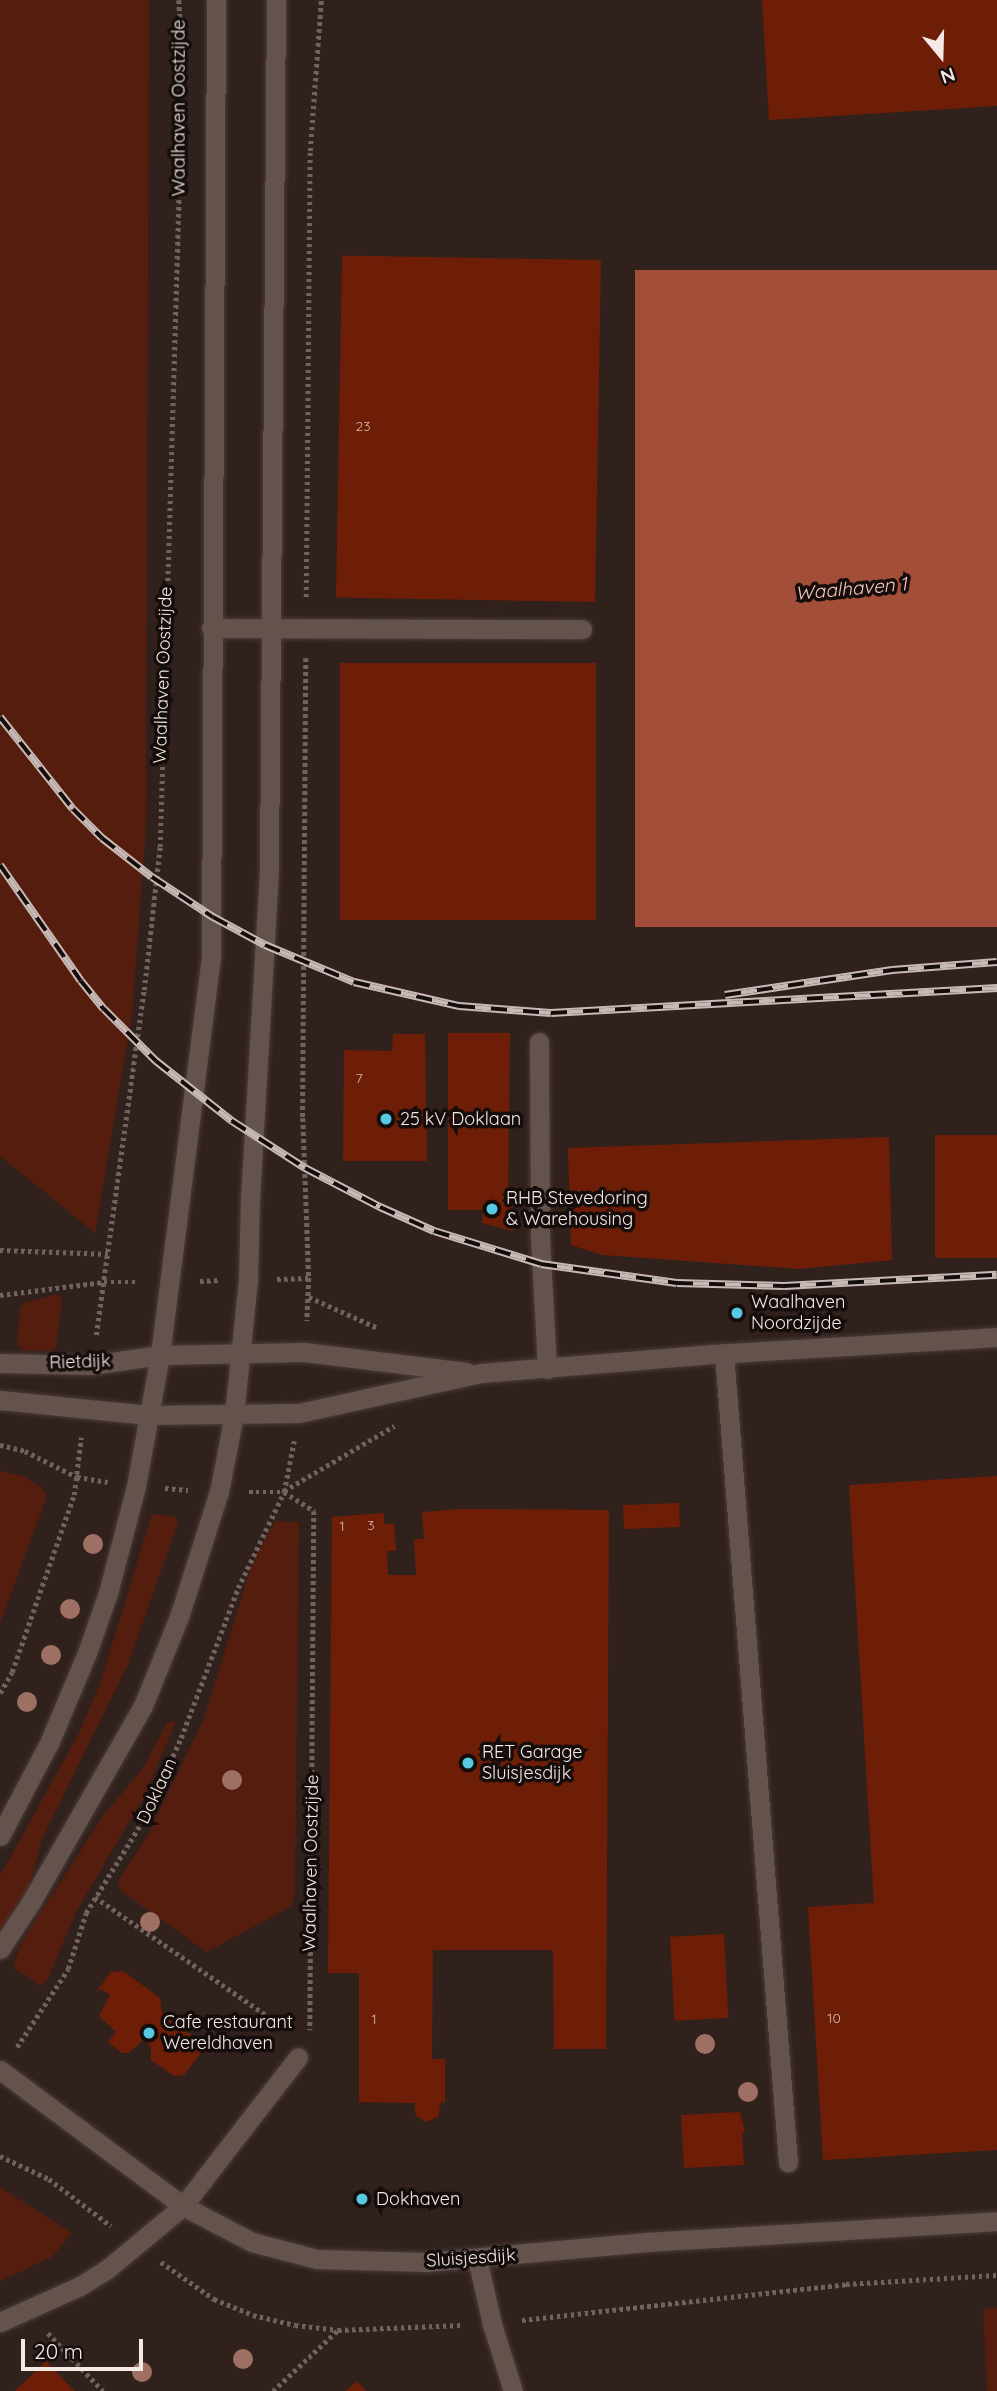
<!DOCTYPE html>
<style>
body{margin:0}
#map{position:relative;width:997px;height:2391px;overflow:hidden;background:#31211d;font-family:Quicksand,sans-serif}
div>[style]{position:absolute}
[style*='--x']{left:calc(var(--x)*1px);top:calc(var(--y)*1px);width:calc(var(--w)*1px);rotate:calc(var(--a)*1deg)}
.green>*{inset:0;background:#551d0e}
.water>*{inset:0;background:#a24e38;transform-origin:0 0}
.building>*{inset:0;background:#6e1e07;transform-origin:0 0}
.path>*{height:4.5px;margin-top:-2.25px;transform-origin:0;background:repeating-linear-gradient(90deg,#70625e 0 3.5px,transparent 0 7px)}
.roads{filter:drop-shadow(0 0 2px #493c38) drop-shadow(0 0 2px #493c38)}
.service>*{height:19px;margin:-9.5px;padding:0 9.5px;transform-origin:9.5px;border-radius:9.5px;background:#64524d}
.minor>*{height:19px;margin:-9.5px;padding:0 9.5px;transform-origin:9.5px;border-radius:9.5px;background:#64524d}
.secondary>*{height:19px;margin:-9.5px;padding:0 9.5px;transform-origin:9.5px;border-radius:9.5px;background:#64524d}
.rail>*{height:8px;margin-top:-4px;transform-origin:0;background:repeating-linear-gradient(90deg,#140d0b 0 16px,#c6b9b6 0 32px);box-sizing:border-box;border-block:2px solid #c6b9b6}
.trees>*{width:20px;height:20px;margin:-10px;border-radius:50%;background:#9e7063}
.dots>*{width:19px;height:19px;translate:-50% -50%;box-sizing:border-box;border:4px solid #140d0b;border-radius:50%}
span{translate:-50% -50%;white-space:nowrap;text-align:center;line-height:1.15;-webkit-text-stroke:7px #140d0b;paint-order:stroke}
.number-label{font-size:14px;color:#d3b6ae}
.number-label span{-webkit-text-stroke-width:0}
.street-label{font-size:18px;color:#f5e9e6}
.poi-label{font-size:18px;color:#f5e9e6}
.left{translate:0 -50%;text-align:left}
.water-label{font-size:19px;color:#f8c8ba;font-style:italic}
.north{position:absolute;left:906px;top:21px;width:70px;height:70px;-webkit-text-stroke:5px #140d0b;paint-order:stroke;rotate:161deg;font-size:19px;font-weight:700;line-height:28px;text-align:center;color:#f5e9e6}
.north::after{content:'';display:block;margin:auto;width:24px;height:32px;background:#f5e9e6;clip-path:polygon(50% 0,100% 100%,50% 72%,0 100%)}
.scale{position:absolute;left:21px;top:2339px;width:122px;height:32px;box-sizing:border-box;border:4px solid #f5e9e6;border-top:0;padding-left:9px;font-size:21px;line-height:24px;white-space:nowrap;color:#f5e9e6;-webkit-text-stroke:5px #140d0b;paint-order:stroke}
</style>
<div id="map">
<div class="green">
<i style="clip-path:polygon(0 0,149px 0,146px 827px,132px 1015px,95px 1233px,0 1156px)"></i>
<i style="clip-path:polygon(57px 1294px,62px 1299px,56px 1347px,52px 1351px,22px 1350px,17px 1344px,20px 1309px,24px 1303px)"></i>
<i style="clip-path:polygon(0 1471px,23px 1476px,42px 1488px,47px 1496px,0 1623px)"></i>
<i style="clip-path:polygon(152px 1514px,175px 1517px,178px 1523px,128px 1664px,42px 1839px,28px 1891px,0 1931px,0 1876px,79px 1733px,100px 1684px)"></i>
<i style="clip-path:polygon(275px 1521px,299px 1522px,295px 1895px,290px 1907px,207px 1952px,121px 1891px,118px 1881px,149px 1833px,204px 1718px,252px 1564px)"></i>
<i style="clip-path:polygon(176px 1721px,144px 1797px,78px 1908px,46px 1983px,40px 1985px,13px 1967px,22px 1941px,103px 1816px,143px 1768px,167px 1723px)"></i>
<i style="clip-path:polygon(0 2187px,72px 2233px,52px 2257px,0 2281px)"></i>
<i style="clip-path:polygon(997px 2308px,997px 2391px,987px 2391px,983px 2309px)"></i>
</div>
<div class="water">
<i style="left:997px;top:270px;width:657px;height:362px;rotate:90deg"></i>
</div>
<div class="building">
<i style="clip-path:polygon(762px 0,997px 0,997px 106px,769px 120px)"></i>
<i style="left:601px;top:260px;width:342px;height:259px;rotate:91deg"></i>
<i style="left:340px;top:663px;width:256px;height:257px"></i>
<i style="clip-path:polygon(448px 1033px,510px 1033px,508px 1199px,513px 1199px,513px 1231px,482px 1223px,483px 1210px,448px 1210px)"></i>
<i style="clip-path:polygon(393px 1034px,425px 1034px,427px 1161px,343px 1161px,344px 1050px,392px 1051px)"></i>
<i style="left:997px;top:1135px;width:123px;height:62px;rotate:90deg"></i>
<i style="clip-path:polygon(889px 1137px,892px 1260px,799px 1269px,603px 1255px,571px 1245px,568px 1148px)"></i>
<i style="clip-path:polygon(997px 1476px,997px 2150px,823px 2160px,808px 1907px,874px 1903px,849px 1485px)"></i>
<i style="left:679px;top:1503px;width:24px;height:56px;rotate:88deg"></i>
<i style="clip-path:polygon(460px 1509px,609px 1510px,606px 2049px,554px 2049px,553px 1950px,433px 1950px,432px 2059px,445px 2059px,445px 2103px,441px 2102px,438px 2117px,426px 2122px,416px 2116px,414px 2103px,359px 2102px,359px 1973px,328px 1973px,332px 1517px,384px 1513px,384px 1524px,394px 1524px,396px 1551px,387px 1551px,388px 1575px,416px 1575px,414px 1539px,424px 1539px,422px 1512px)"></i>
<i style="left:724px;top:1934px;width:84px;height:54px;rotate:87deg"></i>
<i style="clip-path:polygon(123px 1971px,160px 1998px,162px 2013px,206px 2046px,184px 2075px,174px 2076px,151px 2060px,151px 2046px,143px 2040px,129px 2053px,122px 2053px,108px 2042px,116px 2032px,99px 2016px,110px 1995px,101px 1989px,96px 1992px,111px 1972px)"></i>
<i style="clip-path:polygon(740px 2112px,745px 2132px,742px 2133px,744px 2165px,684px 2168px,681px 2115px)"></i>
<i style="clip-path:polygon(46px 2361px,74px 2391px,15px 2391px)"></i>
<i style="clip-path:polygon(357px 2381px,366px 2391px,346px 2391px)"></i>
</div>
<div class="path">
<i style="--x:179;--y:0;--w:52;--a:86.7"></i>
<i style="--x:306;--y:597;--w:446;--a:-89.5"></i>
<i style="--x:310;--y:151;--w:151;--a:-85.8"></i>
<i style="--x:306;--y:658;--w:460;--a:90.4"></i>
<i style="--x:303;--y:1118;--w:160;--a:87.9"></i>
<i style="--x:309;--y:1278;--w:43;--a:92.7"></i>
<i style="--x:0;--y:1250;--w:108;--a:2.1"></i>
<i style="--x:277;--y:1279;--w:32;--a:-2"></i>
<i style="--x:200;--y:1281;--w:19;--a:-3"></i>
<i style="--x:0;--y:1295;--w:105;--a:-7.1"></i>
<i style="--x:104;--y:1282;--w:34;--a:0"></i>
<i style="--x:309;--y:1297;--w:76;--a:24.2"></i>
<i style="--x:96;--y:1335;--w:348;--a:-82.1"></i>
<i style="--x:144;--y:990;--w:144;--a:-83.6"></i>
<i style="--x:160;--y:847;--w:731;--a:-88.35"></i>
<i style="--x:0;--y:1445;--w:26;--a:13"></i>
<i style="--x:25;--y:1451;--w:58;--a:26.6"></i>
<i style="--x:77;--y:1477;--w:31;--a:9"></i>
<i style="--x:165;--y:1488;--w:23;--a:5"></i>
<i style="--x:284;--y:1491;--w:128;--a:-30.6"></i>
<i style="--x:249;--y:1492;--w:35;--a:0"></i>
<i style="--x:284;--y:1492;--w:36;--a:32"></i>
<i style="--x:314;--y:1511;--w:519;--a:90.44"></i>
<i style="--x:0;--y:1693;--w:24;--a:-60"></i>
<i style="--x:12;--y:1672;--w:188;--a:-70.7"></i>
<i style="--x:74;--y:1495;--w:58;--a:-83.1"></i>
<i style="--x:95;--y:1897;--w:232;--a:34.6"></i>
<i style="--x:17;--y:2047;--w:93;--a:-56.8"></i>
<i style="--x:68;--y:1969;--w:59;--a:-72.2"></i>
<i style="--x:86;--y:1913;--w:116;--a:-58.4"></i>
<i style="--x:147;--y:1814;--w:83;--a:-65.9"></i>
<i style="--x:181;--y:1738;--w:160;--a:-69.2"></i>
<i style="--x:238;--y:1588;--w:106;--a:-64.4"></i>
<i style="--x:284;--y:1492;--w:52;--a:-78.9"></i>
<i style="--x:0;--y:2156;--w:54;--a:25.1"></i>
<i style="--x:49;--y:2179;--w:78;--a:37.2"></i>
<i style="--x:161;--y:2262;--w:65;--a:34.9"></i>
<i style="--x:214;--y:2299;--w:42;--a:22.3"></i>
<i style="--x:253;--y:2315;--w:43;--a:13.4"></i>
<i style="--x:295;--y:2325;--w:43;--a:6.6"></i>
<i style="--x:338;--y:2330;--w:123;--a:-2.3"></i>
<i style="--x:522;--y:2320;--w:326;--a:-6.3"></i>
<i style="--x:846;--y:2284;--w:151;--a:-3.4"></i>
<i style="--x:48;--y:2333;--w:80;--a:46.5"></i>
<i style="--x:273;--y:2391;--w:89;--a:-43.2"></i>
</div>
<div class="roads">
<div class="service">
<i style="--x:211;--y:628;--w:371;--a:0.2"></i>
<i style="--x:539;--y:1042;--w:196;--a:89.7"></i>
<i style="--x:540;--y:1238;--w:131;--a:86.9"></i>
<i style="--x:724;--y:1353;--w:812;--a:85.48"></i>
</div>
<div class="minor">
<i style="--x:0;--y:1363;--w:91;--a:1.3"></i>
<i style="--x:91;--y:1365;--w:70;--a:-8.2"></i>
<i style="--x:160;--y:1355;--w:144;--a:-1.2"></i>
<i style="--x:304;--y:1352;--w:163;--a:7"></i>
<i style="--x:0;--y:1400;--w:149;--a:5.8"></i>
<i style="--x:148;--y:1415;--w:151;--a:-0.8"></i>
<i style="--x:299;--y:1413;--w:186;--a:-12.4"></i>
<i style="--x:481;--y:1373;--w:233;--a:-4.7"></i>
<i style="--x:713;--y:1354;--w:285;--a:-3.4"></i>
<i style="--x:0;--y:2070;--w:228;--a:36.6"></i>
<i style="--x:183;--y:2206;--w:78;--a:27.6"></i>
<i style="--x:252;--y:2242;--w:67;--a:14.7"></i>
<i style="--x:317;--y:2259;--w:110;--a:1.6"></i>
<i style="--x:427;--y:2262;--w:221;--a:-5.2"></i>
<i style="--x:647;--y:2242;--w:351;--a:-3.4"></i>
<i style="--x:477;--y:2258;--w:68;--a:77.2"></i>
<i style="--x:492;--y:2324;--w:70;--a:72.6"></i>
<i style="--x:0;--y:2322;--w:88;--a:-24.2"></i>
<i style="--x:80;--y:2286;--w:31;--a:-32"></i>
<i style="--x:106;--y:2270;--w:100;--a:-39.7"></i>
<i style="--x:183;--y:2206;--w:188;--a:-52.3"></i>
</div>
<div class="secondary">
<i style="--x:0;--y:1836;--w:107;--a:-62.2"></i>
<i style="--x:50;--y:1741;--w:95;--a:-67.2"></i>
<i style="--x:87;--y:1653;--w:64;--a:-70.7"></i>
<i style="--x:108;--y:1593;--w:111;--a:-75.3"></i>
<i style="--x:136;--y:1486;--w:133;--a:-79.6"></i>
<i style="--x:160;--y:1355;--w:401;--a:-82.7"></i>
<i style="--x:211;--y:957;--w:957;--a:-89.7"></i>
<i style="--x:0;--y:1949;--w:56;--a:-56.6"></i>
<i style="--x:31;--y:1902;--w:226;--a:-60.3"></i>
<i style="--x:143;--y:1706;--w:96;--a:-68"></i>
<i style="--x:179;--y:1617;--w:131;--a:-72.3"></i>
<i style="--x:219;--y:1492;--w:78;--a:-79"></i>
<i style="--x:234;--y:1415;--w:136;--a:-84.1"></i>
<i style="--x:248;--y:1280;--w:80;--a:-88.6"></i>
<i style="--x:250;--y:1200;--w:332;--a:-86.7"></i>
<i style="--x:269;--y:869;--w:869;--a:-89.54"></i>
</div>
</div>
<div class="rail">
<i style="--x:0;--y:717;--w:117;--a:51.6"></i>
<i style="--x:73;--y:809;--w:41;--a:45"></i>
<i style="--x:102;--y:838;--w:63;--a:38"></i>
<i style="--x:152;--y:877;--w:73;--a:33.3"></i>
<i style="--x:213;--y:917;--w:59;--a:28.3"></i>
<i style="--x:265;--y:945;--w:96;--a:22.6"></i>
<i style="--x:354;--y:982;--w:108;--a:12.9"></i>
<i style="--x:459;--y:1006;--w:92;--a:4.4"></i>
<i style="--x:551;--y:1013;--w:447;--a:-3.2"></i>
<i style="--x:0;--y:865;--w:141;--a:55.1"></i>
<i style="--x:81;--y:981;--w:36;--a:51"></i>
<i style="--x:104;--y:1009;--w:74;--a:45"></i>
<i style="--x:156;--y:1061;--w:97;--a:38.3"></i>
<i style="--x:232;--y:1121;--w:87;--a:32.8"></i>
<i style="--x:305;--y:1168;--w:85;--a:27.5"></i>
<i style="--x:380;--y:1207;--w:59;--a:24"></i>
<i style="--x:434;--y:1231;--w:112;--a:17.1"></i>
<i style="--x:541;--y:1264;--w:137;--a:8"></i>
<i style="--x:677;--y:1283;--w:107;--a:1.6"></i>
<i style="--x:784;--y:1286;--w:213;--a:-3"></i>
<i style="--x:725;--y:995;--w:169;--a:-8.5"></i>
<i style="--x:892;--y:970;--w:105;--a:-4.4"></i>
</div>
<div class="trees">
<i style="left:93px;top:1544px"></i>
<i style="left:70px;top:1609px"></i>
<i style="left:51px;top:1655px"></i>
<i style="left:27px;top:1702px"></i>
<i style="left:232px;top:1780px"></i>
<i style="left:150px;top:1922px"></i>
<i style="left:705px;top:2044px"></i>
<i style="left:748px;top:2092px"></i>
<i style="left:243px;top:2359px"></i>
<i style="left:142px;top:2372px"></i>
</div>
<div class="dots">
<i style="left:386px;top:1119px;background:#58c9e3"></i>
<i style="left:492px;top:1209px;background:#58c9e3"></i>
<i style="left:737px;top:1313px;background:#58c9e3"></i>
<i style="left:468px;top:1763px;background:#58c9e3"></i>
<i style="left:149px;top:2033px;background:#58c9e3"></i>
<i style="left:362px;top:2199px;background:#58c9e3"></i>
</div>
<div class="number-label">
<span style="left:363px;top:426px">23</span>
<span style="left:359px;top:1078px">7</span>
<span style="left:371px;top:1525px">3</span>
<span style="left:342px;top:1526px">1</span>
<span style="left:834px;top:2018px">10</span>
<span style="left:374px;top:2019px">1</span>
</div>
<div class="street-label">
<span style="left:179px;top:108px;rotate:-90deg">Waalhaven Oostzijde</span>
<span style="left:163px;top:675px;rotate:-88deg">Waalhaven Oostzijde</span>
<span style="left:80px;top:1362px;rotate:-2deg">Rietdijk</span>
<span style="left:157px;top:1791px;rotate:-65deg">Doklaan</span>
<span style="left:311px;top:1863px;rotate:-89deg">Waalhaven Oostzijde</span>
<span style="left:471px;top:2258px;rotate:-4deg">Sluisjesdijk</span>
</div>
<div class="poi-label">
<span class="left" style="left:400px;top:1119px">25 kV Doklaan</span>
<span class="left" style="left:506px;top:1209px">RHB Stevedoring<br>&amp; Warehousing</span>
<span class="left" style="left:751px;top:1313px">Waalhaven<br>Noordzijde</span>
<span class="left" style="left:482px;top:1763px">RET Garage<br>Sluisjesdijk</span>
<span class="left" style="left:163px;top:2033px">Cafe restaurant<br>Wereldhaven</span>
<span class="left" style="left:376px;top:2199px">Dokhaven</span>
</div>
<div class="water-label">
<span style="left:851px;top:589px;rotate:-5deg">Waalhaven 1</span>
</div>
<div class="north">N</div>
<div class="scale">20 m</div>
</div>
